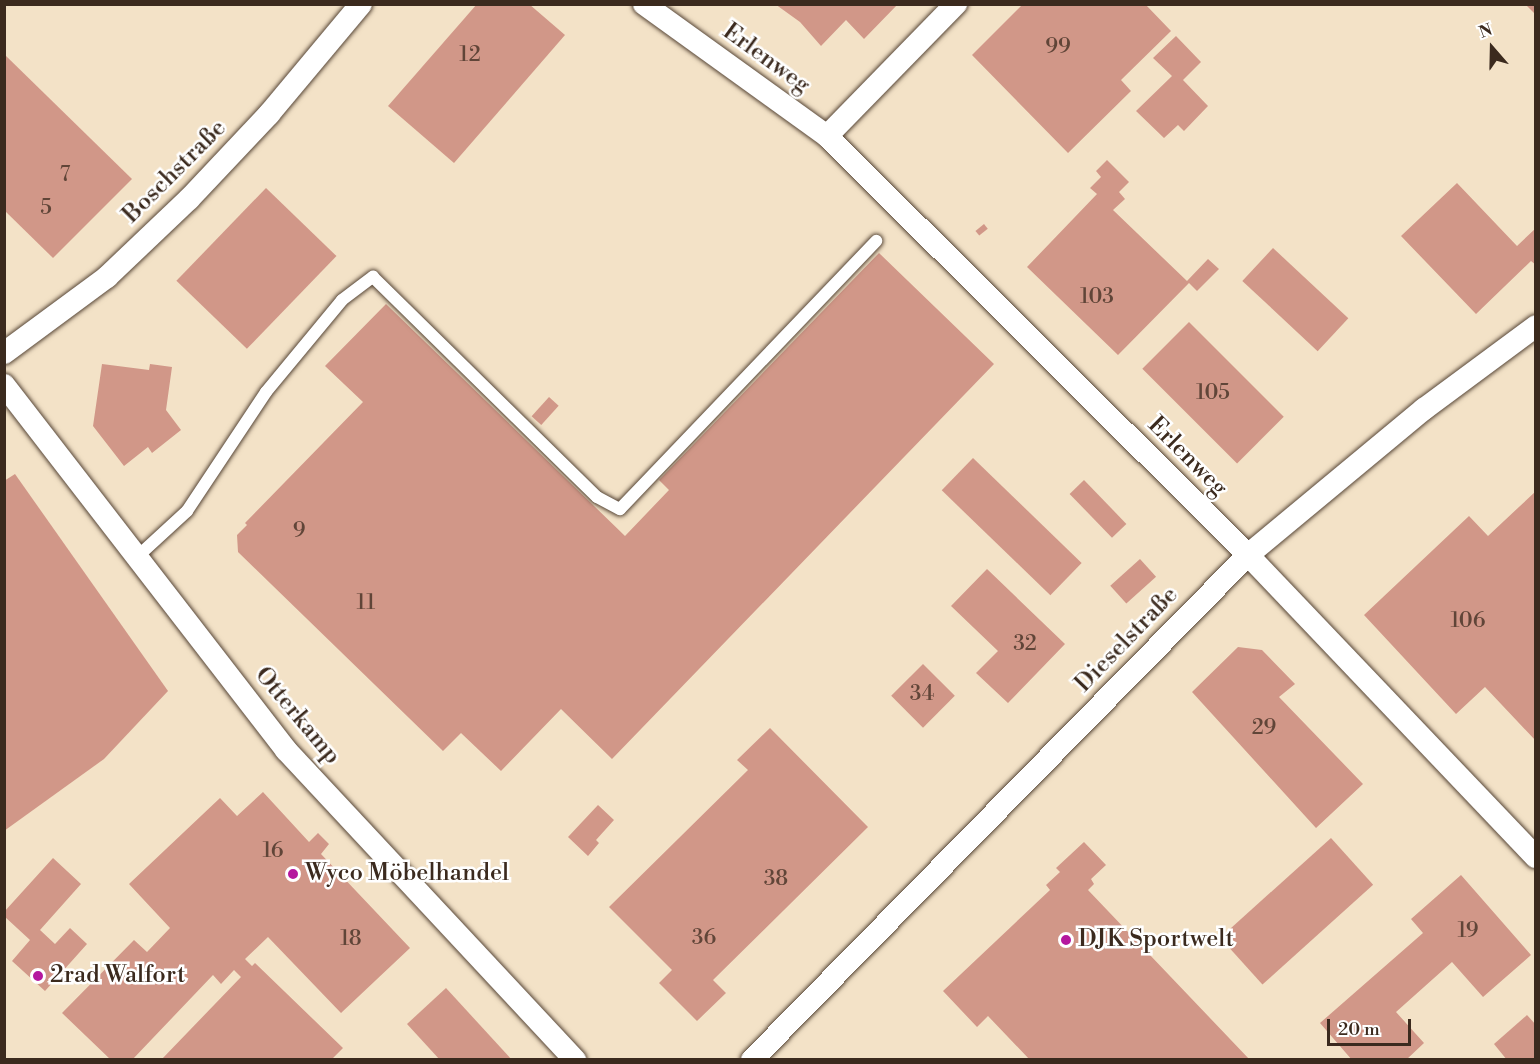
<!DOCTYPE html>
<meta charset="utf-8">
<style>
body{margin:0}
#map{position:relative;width:1540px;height:1064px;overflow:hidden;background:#f3e2c7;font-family:"Libre Bodoni",serif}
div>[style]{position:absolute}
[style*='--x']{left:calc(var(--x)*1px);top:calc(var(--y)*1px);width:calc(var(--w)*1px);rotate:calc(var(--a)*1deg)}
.building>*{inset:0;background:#d19788;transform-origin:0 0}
.roads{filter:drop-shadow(0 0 2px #574637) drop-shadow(0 0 2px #574637)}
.lane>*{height:12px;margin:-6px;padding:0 6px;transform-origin:6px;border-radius:6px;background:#fff}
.street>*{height:22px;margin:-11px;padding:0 11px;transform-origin:11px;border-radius:11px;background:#fff}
.dots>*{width:16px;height:16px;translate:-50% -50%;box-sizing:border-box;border:3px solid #fff;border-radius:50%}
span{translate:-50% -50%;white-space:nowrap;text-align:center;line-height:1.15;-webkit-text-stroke:5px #fff;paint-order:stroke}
.number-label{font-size:21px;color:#604538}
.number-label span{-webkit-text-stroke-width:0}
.street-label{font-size:24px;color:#3b2a1e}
.poi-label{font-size:24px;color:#3b2a1e}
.left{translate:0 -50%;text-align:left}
.frame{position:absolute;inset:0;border:6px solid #3b2a1e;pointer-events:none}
.north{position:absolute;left:1462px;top:18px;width:60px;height:60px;-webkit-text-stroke:4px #fff;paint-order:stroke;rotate:340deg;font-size:16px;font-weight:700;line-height:24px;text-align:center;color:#3b2a1e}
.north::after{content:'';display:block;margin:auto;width:21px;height:27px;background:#3b2a1e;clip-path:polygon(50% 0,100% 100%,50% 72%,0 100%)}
.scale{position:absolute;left:1327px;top:1019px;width:84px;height:27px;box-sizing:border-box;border:3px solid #3b2a1e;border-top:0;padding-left:8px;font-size:18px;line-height:21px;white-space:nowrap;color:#3b2a1e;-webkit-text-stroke:4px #fff;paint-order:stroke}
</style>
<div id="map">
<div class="building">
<i style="clip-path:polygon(477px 4px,529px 4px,565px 35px,454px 163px,388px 106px)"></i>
<i style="clip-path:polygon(775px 4px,898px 4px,864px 39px,846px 20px,821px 46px,800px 22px)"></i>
<i style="clip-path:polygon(1023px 4px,1145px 4px,1171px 31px,1121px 80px,1131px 91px,1068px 153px,972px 55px)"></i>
<i style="clip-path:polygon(1525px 4px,1536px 4px,1536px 15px)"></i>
<i style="clip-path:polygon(1176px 36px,1201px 62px,1183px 80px,1208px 106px,1184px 131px,1178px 125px,1164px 138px,1136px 111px,1172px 76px,1153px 58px)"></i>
<i style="clip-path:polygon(4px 54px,132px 179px,53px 258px,4px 210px)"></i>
<i style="clip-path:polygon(1107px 160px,1129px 182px,1119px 192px,1125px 199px,1113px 210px,1187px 281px,1208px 259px,1219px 269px,1197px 291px,1189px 283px,1118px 355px,1027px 267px,1097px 194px,1090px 188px,1101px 177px,1096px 171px)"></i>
<i style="clip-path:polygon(1457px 183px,1517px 246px,1536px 228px,1536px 265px,1531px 261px,1476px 314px,1401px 236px)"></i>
<i style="left:266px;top:188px;width:98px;height:129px;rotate:44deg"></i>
<i style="left:984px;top:224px;width:6px;height:11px;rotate:51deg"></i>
<i style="left:1273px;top:248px;width:103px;height:45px;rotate:43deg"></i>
<i style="clip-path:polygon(879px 253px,994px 364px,612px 759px,561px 709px,501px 771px,461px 733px,443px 751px,238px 552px,237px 535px,247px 525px,245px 523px,363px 402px,325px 366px,386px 304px,625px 536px,669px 490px,659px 480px)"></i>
<i style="left:1189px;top:322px;width:134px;height:66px;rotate:45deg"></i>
<i style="clip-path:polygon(102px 364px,149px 370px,150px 364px,172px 367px,166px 410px,181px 430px,152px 453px,148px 447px,124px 466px,93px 426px)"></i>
<i style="left:549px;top:397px;width:13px;height:26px;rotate:42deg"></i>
<i style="left:973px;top:458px;width:151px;height:45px;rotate:44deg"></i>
<i style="clip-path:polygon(15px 474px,168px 691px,104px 759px,4px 831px,4px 481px)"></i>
<i style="left:1084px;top:480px;width:61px;height:20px;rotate:46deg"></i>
<i style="clip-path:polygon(1536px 491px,1536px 741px,1485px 687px,1456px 714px,1364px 615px,1469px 516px,1488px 536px)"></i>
<i style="left:1140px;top:559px;width:24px;height:40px;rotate:48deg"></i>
<i style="clip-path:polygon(987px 569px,1065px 644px,1008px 703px,976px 673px,998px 651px,951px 606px)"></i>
<i style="clip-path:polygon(1238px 647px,1262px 650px,1295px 684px,1279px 697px,1363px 784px,1316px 828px,1192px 692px)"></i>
<i style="left:923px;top:664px;width:45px;height:45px;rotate:45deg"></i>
<i style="clip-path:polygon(770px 728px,868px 827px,713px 980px,726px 993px,697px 1021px,659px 983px,672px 970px,609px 907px,748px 770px,737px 760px)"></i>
<i style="clip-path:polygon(263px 792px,309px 842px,318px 833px,329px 844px,321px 854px,410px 948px,341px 1013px,268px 937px,245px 959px,252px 966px,255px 963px,343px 1048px,331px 1060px,161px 1060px,241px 977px,234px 970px,221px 984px,213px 975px,132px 1060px,111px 1060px,62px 1013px,134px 940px,147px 952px,170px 928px,129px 884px,220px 798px,237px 816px)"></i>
<i style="clip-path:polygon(598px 805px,614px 820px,596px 840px,599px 843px,588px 856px,568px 837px)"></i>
<i style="left:1331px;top:838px;width:63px;height:149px;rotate:48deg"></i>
<i style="clip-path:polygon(1084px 842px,1106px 865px,1091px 879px,1094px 884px,1088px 890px,1250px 1060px,1030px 1060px,988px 1016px,977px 1027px,943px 991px,1050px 890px,1046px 885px,1060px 872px,1056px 868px)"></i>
<i style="clip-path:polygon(53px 858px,81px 884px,40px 930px,55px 944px,70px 928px,87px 944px,45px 991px,12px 961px,30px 940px,4px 916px,4px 912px)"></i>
<i style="clip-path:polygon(1461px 875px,1531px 955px,1483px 997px,1452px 962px,1396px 1012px,1424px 1043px,1406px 1060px,1352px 1060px,1320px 1023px,1423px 933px,1411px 919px)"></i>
<i style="clip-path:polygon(446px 988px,512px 1060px,440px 1060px,407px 1024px)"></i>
<i style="clip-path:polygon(1527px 1015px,1536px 1025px,1536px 1060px,1507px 1060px,1494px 1044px)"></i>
</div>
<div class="roads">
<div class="lane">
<i style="--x:137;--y:557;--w:68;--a:-42.6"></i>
<i style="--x:187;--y:511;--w:143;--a:-56.4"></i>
<i style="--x:266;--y:392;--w:119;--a:-50.4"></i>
<i style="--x:342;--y:300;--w:39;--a:-37"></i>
<i style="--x:373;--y:277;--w:314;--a:44.5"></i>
<i style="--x:597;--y:497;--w:26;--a:28"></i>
<i style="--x:620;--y:509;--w:371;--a:-46.3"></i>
</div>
<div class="street">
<i style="--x:644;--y:4;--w:226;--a:35.8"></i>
<i style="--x:827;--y:136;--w:594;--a:44.86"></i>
<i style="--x:1248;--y:555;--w:417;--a:46.4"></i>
<i style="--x:827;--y:136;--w:185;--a:-45.7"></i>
<i style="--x:4;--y:353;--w:128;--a:-36.4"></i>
<i style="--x:107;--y:277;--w:113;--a:-43.6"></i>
<i style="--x:189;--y:199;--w:117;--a:-46.7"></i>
<i style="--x:269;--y:114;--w:143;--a:-50.1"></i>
<i style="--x:4;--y:385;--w:461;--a:52.3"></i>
<i style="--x:286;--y:750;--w:424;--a:47"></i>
<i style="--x:752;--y:1060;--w:708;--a:-45.52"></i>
<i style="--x:1248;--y:555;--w:229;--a:-39.7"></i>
<i style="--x:1424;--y:409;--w:139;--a:-36.5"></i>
</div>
</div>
<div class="dots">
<i style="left:293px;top:874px;background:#b5179e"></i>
<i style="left:1066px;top:940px;background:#b5179e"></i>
<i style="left:38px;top:976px;background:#b5179e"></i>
</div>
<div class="number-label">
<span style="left:1058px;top:47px">99</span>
<span style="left:470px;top:55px">12</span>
<span style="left:65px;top:175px">7</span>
<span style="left:46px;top:208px">5</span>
<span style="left:1097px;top:297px">103</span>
<span style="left:1213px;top:393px">105</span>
<span style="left:299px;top:531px">9</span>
<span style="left:366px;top:603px">11</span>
<span style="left:1468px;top:621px">106</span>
<span style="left:1025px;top:644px">32</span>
<span style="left:922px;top:694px">34</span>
<span style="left:1264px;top:728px">29</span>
<span style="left:273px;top:851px">16</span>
<span style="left:776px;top:879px">38</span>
<span style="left:1468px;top:931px">19</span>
<span style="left:704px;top:938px">36</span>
<span style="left:351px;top:939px">18</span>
</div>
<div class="street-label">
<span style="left:766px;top:59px;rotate:36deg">Erlenweg</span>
<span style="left:175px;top:172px;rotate:-45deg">Boschstraße</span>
<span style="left:1187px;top:457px;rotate:45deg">Erlenweg</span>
<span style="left:1127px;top:640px;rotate:-46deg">Dieselstraße</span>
<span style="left:297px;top:716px;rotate:50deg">Otterkamp</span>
</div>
<div class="poi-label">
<span class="left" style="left:305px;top:874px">Wyco Möbelhandel</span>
<span class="left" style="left:1078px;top:940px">DJK Sportwelt</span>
<span class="left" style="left:50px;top:976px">2rad Walfort</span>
</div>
<div class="frame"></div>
<div class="north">N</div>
<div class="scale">20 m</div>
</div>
